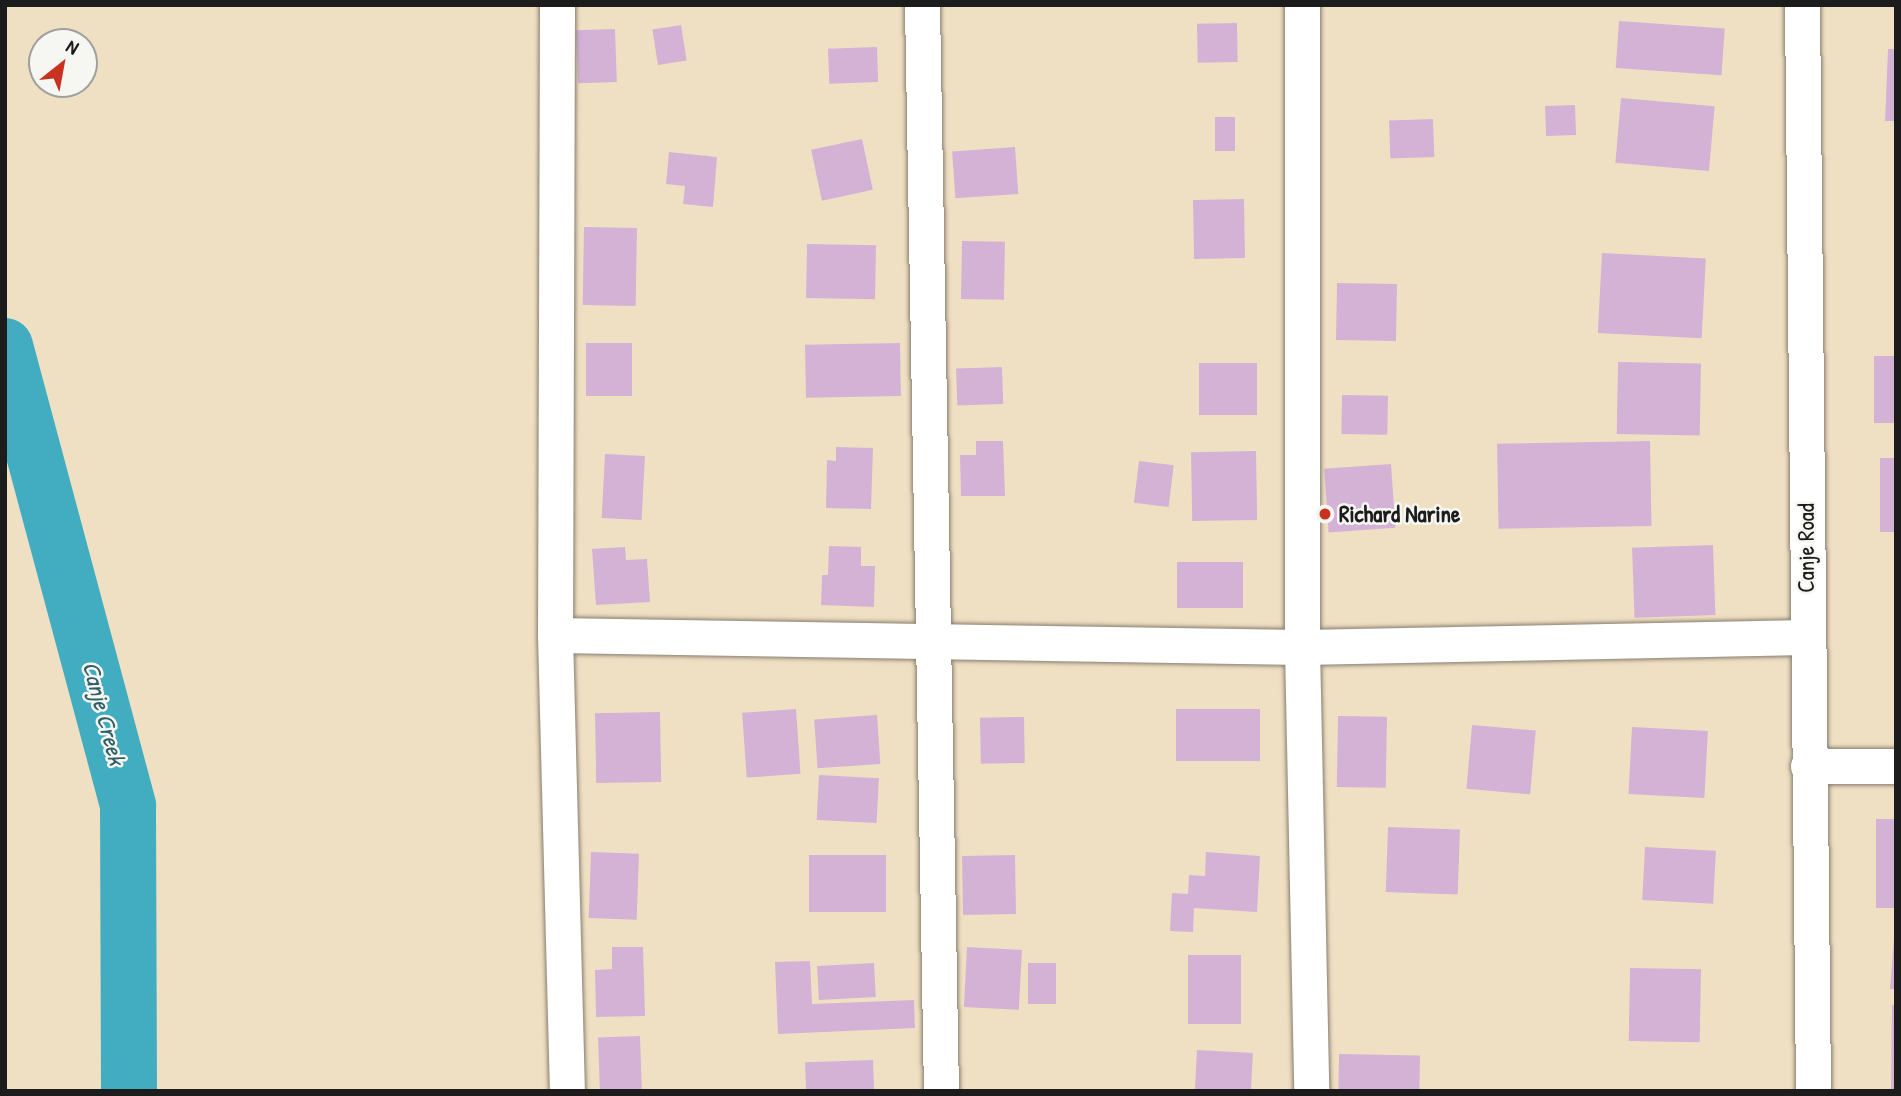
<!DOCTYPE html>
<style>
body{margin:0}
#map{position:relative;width:1901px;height:1096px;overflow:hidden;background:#f0e0c3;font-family:"Patrick Hand",sans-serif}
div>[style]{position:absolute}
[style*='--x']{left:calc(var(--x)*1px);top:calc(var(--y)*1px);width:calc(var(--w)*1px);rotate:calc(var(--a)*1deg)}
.river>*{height:56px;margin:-28px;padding:0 28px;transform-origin:28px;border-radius:28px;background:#42adc1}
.building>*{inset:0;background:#d4b2d5;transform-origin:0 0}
.roads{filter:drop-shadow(0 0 2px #867e70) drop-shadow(0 0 2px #867e70)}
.minor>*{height:35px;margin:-17.5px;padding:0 17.5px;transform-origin:17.5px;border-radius:17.5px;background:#fff}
.dots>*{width:19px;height:19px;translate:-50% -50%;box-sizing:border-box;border:4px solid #f6f6f2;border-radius:50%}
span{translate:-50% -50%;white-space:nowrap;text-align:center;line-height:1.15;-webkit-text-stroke:5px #f6f6f2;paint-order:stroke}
.poi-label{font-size:23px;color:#1c1c1c;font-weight:700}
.left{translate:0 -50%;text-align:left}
.street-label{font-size:23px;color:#1c1c1c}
.water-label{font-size:24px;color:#2d5d66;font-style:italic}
.frame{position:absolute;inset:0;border:7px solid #1c1c1c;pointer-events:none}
.north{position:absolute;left:28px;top:28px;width:70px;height:70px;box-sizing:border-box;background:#f6f6f2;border:2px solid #9f9f9c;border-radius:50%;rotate:31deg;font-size:19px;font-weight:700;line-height:28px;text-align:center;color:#1c1c1c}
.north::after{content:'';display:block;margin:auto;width:24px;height:32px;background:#c8321e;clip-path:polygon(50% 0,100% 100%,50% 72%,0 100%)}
</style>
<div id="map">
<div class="river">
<i style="--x:5;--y:346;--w:476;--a:75"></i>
<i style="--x:128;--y:806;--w:285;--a:89.8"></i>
</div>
<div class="building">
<i style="left:1619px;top:21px;width:106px;height:47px;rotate:4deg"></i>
<i style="left:1237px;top:23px;width:39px;height:40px;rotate:89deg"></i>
<i style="left:681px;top:25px;width:36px;height:29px;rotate:81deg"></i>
<i style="left:615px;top:29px;width:53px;height:39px;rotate:88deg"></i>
<i style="left:877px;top:47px;width:35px;height:49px;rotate:88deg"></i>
<i style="clip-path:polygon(1888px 49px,1896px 49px,1896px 121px,1885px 121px)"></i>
<i style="left:1621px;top:98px;width:94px;height:65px;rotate:5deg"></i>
<i style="left:1575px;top:105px;width:30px;height:30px;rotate:88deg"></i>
<i style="left:1215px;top:117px;width:20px;height:34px"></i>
<i style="left:1433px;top:119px;width:38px;height:44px;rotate:88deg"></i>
<i style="left:862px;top:139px;width:52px;height:52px;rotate:78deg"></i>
<i style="left:1015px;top:147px;width:47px;height:63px;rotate:86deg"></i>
<i style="clip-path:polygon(669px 152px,717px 157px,713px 207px,683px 204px,685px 186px,666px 184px)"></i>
<i style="left:1244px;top:199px;width:59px;height:51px;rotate:89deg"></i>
<i style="left:584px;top:227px;width:53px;height:78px;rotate:1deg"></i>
<i style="left:962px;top:241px;width:43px;height:58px;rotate:1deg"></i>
<i style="left:807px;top:244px;width:69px;height:54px;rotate:1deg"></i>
<i style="left:1602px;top:253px;width:104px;height:80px;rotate:3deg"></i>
<i style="left:1337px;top:283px;width:60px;height:57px;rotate:1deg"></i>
<i style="left:586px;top:343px;width:46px;height:53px"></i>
<i style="left:900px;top:343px;width:53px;height:95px;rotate:89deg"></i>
<i style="left:1874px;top:356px;width:22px;height:67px"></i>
<i style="left:1618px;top:362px;width:83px;height:72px;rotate:1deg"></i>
<i style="left:1199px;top:363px;width:58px;height:52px"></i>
<i style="left:1002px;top:367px;width:37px;height:46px;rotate:88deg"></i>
<i style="left:1342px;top:395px;width:46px;height:39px;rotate:1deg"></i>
<i style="clip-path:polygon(976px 441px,1003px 441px,1005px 496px,961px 496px,960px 455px,976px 455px)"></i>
<i style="left:1650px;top:441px;width:85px;height:153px;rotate:89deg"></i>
<i style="clip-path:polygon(836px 447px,873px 448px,871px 509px,826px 508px,827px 460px,836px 461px)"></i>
<i style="left:1256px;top:451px;width:69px;height:65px;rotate:89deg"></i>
<i style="left:605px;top:454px;width:40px;height:64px;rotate:3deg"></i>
<i style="left:1880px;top:458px;width:16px;height:74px"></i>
<i style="left:1139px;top:461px;width:35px;height:42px;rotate:7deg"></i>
<i style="left:1391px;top:464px;width:64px;height:67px;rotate:86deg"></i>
<i style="left:1713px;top:545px;width:70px;height:81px;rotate:88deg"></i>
<i style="clip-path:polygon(829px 546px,861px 547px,861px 566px,875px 566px,874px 607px,821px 605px,822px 575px,828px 575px)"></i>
<i style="clip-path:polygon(625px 547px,626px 560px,647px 559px,650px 602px,596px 605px,592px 549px)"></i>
<i style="left:1243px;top:562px;width:46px;height:66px;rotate:90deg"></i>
<i style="left:796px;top:709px;width:65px;height:54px;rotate:86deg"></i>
<i style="left:1176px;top:709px;width:84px;height:52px"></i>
<i style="left:660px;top:712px;width:70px;height:65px;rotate:89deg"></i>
<i style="left:877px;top:715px;width:49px;height:63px;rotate:86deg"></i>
<i style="left:1338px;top:716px;width:49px;height:71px;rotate:1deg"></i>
<i style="left:1024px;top:717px;width:46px;height:44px;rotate:89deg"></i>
<i style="left:1472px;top:725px;width:64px;height:64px;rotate:5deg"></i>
<i style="left:1632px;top:727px;width:76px;height:67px;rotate:3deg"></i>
<i style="left:819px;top:775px;width:60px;height:45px;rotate:3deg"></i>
<i style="left:1876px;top:819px;width:20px;height:89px"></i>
<i style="left:1388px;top:827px;width:72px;height:65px;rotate:2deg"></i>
<i style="left:1645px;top:847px;width:71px;height:53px;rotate:3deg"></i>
<i style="left:591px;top:852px;width:48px;height:66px;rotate:2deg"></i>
<i style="clip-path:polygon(1206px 852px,1260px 856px,1257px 912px,1194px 908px,1193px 932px,1170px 931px,1172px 893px,1188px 894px,1189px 875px,1205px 876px)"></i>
<i style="left:809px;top:855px;width:77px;height:57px"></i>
<i style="left:1015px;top:855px;width:59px;height:53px;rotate:89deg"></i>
<i style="clip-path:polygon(1894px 938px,1896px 938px,1896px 989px,1890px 989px)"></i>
<i style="clip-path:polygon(612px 947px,643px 947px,645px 1016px,596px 1017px,595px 970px,612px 969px)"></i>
<i style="left:967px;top:947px;width:55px;height:60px;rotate:3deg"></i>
<i style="left:1188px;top:955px;width:53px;height:69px"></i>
<i style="clip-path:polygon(810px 961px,812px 1004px,914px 1000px,915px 1028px,778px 1034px,775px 962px)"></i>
<i style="left:874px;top:963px;width:34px;height:57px;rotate:87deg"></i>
<i style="left:1028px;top:963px;width:28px;height:41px"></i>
<i style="left:1630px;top:968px;width:71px;height:73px;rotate:1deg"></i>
<i style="clip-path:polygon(1892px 1005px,1896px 1005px,1896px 1091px,1891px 1091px)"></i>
<i style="left:640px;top:1036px;width:55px;height:42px;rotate:88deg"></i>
<i style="left:1197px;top:1050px;width:56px;height:41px;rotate:3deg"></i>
<i style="left:1339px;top:1054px;width:81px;height:37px;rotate:1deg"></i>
<i style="left:873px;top:1060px;width:31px;height:68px;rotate:88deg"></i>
</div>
<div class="roads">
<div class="minor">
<i style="--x:557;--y:5;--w:630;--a:90.18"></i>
<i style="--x:555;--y:635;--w:456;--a:88.5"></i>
<i style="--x:922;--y:5;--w:1086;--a:89"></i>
<i style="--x:1302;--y:5;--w:642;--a:90"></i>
<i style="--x:1302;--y:647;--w:444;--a:88.8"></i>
<i style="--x:1802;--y:5;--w:1086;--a:89.42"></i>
<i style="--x:555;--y:635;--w:747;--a:0.92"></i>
<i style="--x:1302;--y:647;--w:505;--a:-1.13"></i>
<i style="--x:1808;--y:766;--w:88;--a:0"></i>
</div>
</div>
<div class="dots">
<i style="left:1325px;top:514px;background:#c8321e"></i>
</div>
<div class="poi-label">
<span class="left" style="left:1339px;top:514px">Richard Narine</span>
</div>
<div class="street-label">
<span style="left:1806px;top:548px;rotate:-90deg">Canje Road</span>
</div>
<div class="water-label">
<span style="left:104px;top:713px;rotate:75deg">Canje Creek</span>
</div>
<div class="frame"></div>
<div class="north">N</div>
</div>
